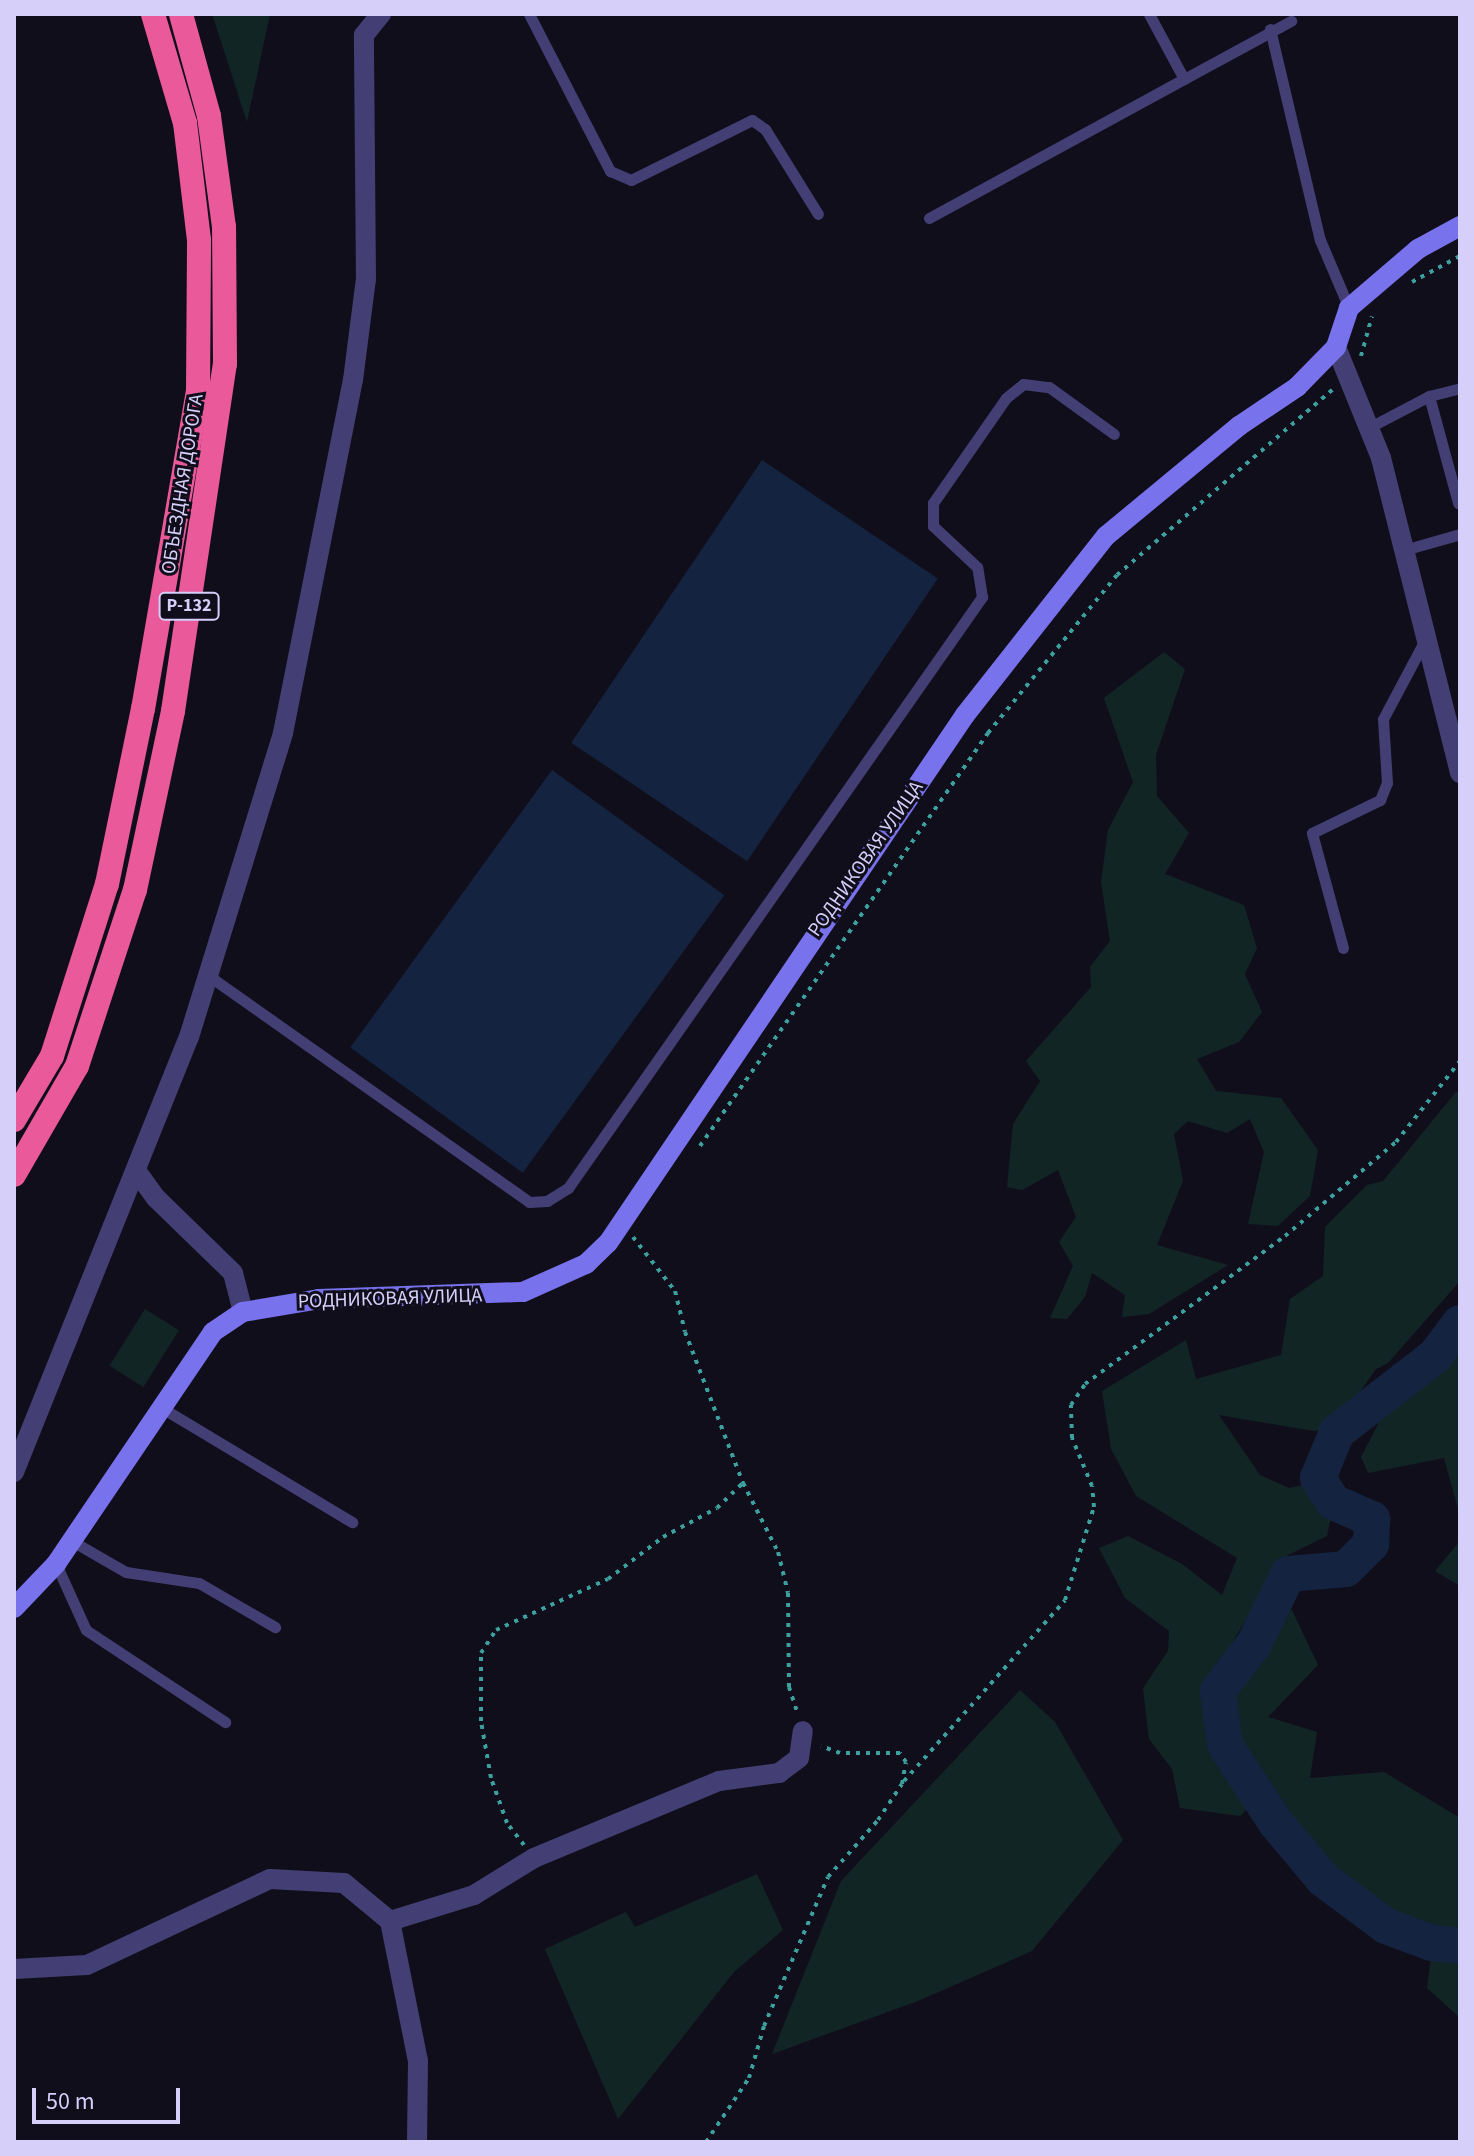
<!DOCTYPE html>
<meta charset="utf-8">
<style>
body{margin:0}
#map{position:relative;width:1474px;height:2156px;overflow:hidden;background:#110e1c;font-family:"Source Sans 3",sans-serif}
div>[style]{position:absolute}
[style*='--x']{left:calc(var(--x)*1px);top:calc(var(--y)*1px);width:calc(var(--w)*1px);rotate:calc(var(--a)*1deg)}
.green>*{inset:0;background:#122525;transform-origin:0 0}
.water>*{inset:0;background:#142440;transform-origin:0 0}
.river>*{height:36px;margin:-18px;padding:0 18px;transform-origin:18px;border-radius:18px;background:#142440}
.path>*{height:4px;margin-top:-2px;transform-origin:0;background:repeating-linear-gradient(90deg,#3ba09e 0 4px,transparent 0 10px)}
.lane>*{height:11px;margin:-5.5px;padding:0 5.5px;transform-origin:5.5px;border-radius:5.5px;background:#433f75}
.street>*{height:20px;margin:-10px;padding:0 10px;transform-origin:10px;border-radius:10px;background:#433f75}
.secondary>*{height:20px;margin:-10px;padding:0 10px;transform-origin:10px;border-radius:10px;background:#7972ed}
.highway>*{height:24px;margin:-12px;padding:0 12px;transform-origin:12px;border-radius:12px;background:#ea5999}
span{translate:-50% -50%;white-space:nowrap;text-align:center;line-height:1.15;-webkit-text-stroke:6px #110e1c;paint-order:stroke}
.shield-label span{padding:2px 6px;background:#110e1c;border:2px solid;border-radius:6px;-webkit-text-stroke-width:0}
.shield-label{font-size:18px;color:#d5cff9;font-weight:700}
.street-label{font-size:20px;color:#d5cff9}
.frame{position:absolute;inset:0;border:16px solid #d5cff9;pointer-events:none}
.scale{position:absolute;left:32px;top:2088px;width:148px;height:36px;box-sizing:border-box;border:4px solid #d5cff9;border-top:0;padding-left:10px;font-size:24px;line-height:28px;white-space:nowrap;color:#d5cff9;-webkit-text-stroke:6px #110e1c;paint-order:stroke}
</style>
<div id="map">
<div class="green">
<i style="clip-path:polygon(212px 14px,270px 14px,247px 122px)"></i>
<i style="clip-path:polygon(1164px 652px,1185px 669px,1156px 755px,1157px 796px,1189px 833px,1165px 874px,1244px 905px,1257px 948px,1245px 974px,1262px 1012px,1239px 1042px,1197px 1059px,1216px 1091px,1281px 1098px,1318px 1150px,1310px 1196px,1278px 1226px,1248px 1224px,1264px 1152px,1250px 1119px,1227px 1133px,1188px 1121px,1174px 1134px,1183px 1181px,1157px 1245px,1228px 1265px,1149px 1314px,1122px 1317px,1125px 1295px,1092px 1273px,1085px 1297px,1067px 1319px,1050px 1318px,1073px 1266px,1059px 1242px,1076px 1217px,1058px 1170px,1022px 1190px,1007px 1187px,1013px 1124px,1040px 1081px,1026px 1061px,1091px 987px,1090px 967px,1110px 941px,1101px 882px,1108px 830px,1133px 782px,1104px 698px)"></i>
<i style="clip-path:polygon(1456px 1092px,1460px 1092px,1460px 1281px,1388px 1363px,1376px 1369px,1334px 1429px,1314px 1431px,1219px 1415px,1260px 1475px,1289px 1488px,1323px 1481px,1335px 1499px,1327px 1536px,1282px 1558px,1213px 1676px,1217px 1762px,1250px 1806px,1240px 1816px,1180px 1808px,1172px 1769px,1149px 1739px,1143px 1688px,1168px 1651px,1169px 1631px,1125px 1598px,1099px 1548px,1128px 1536px,1182px 1564px,1222px 1595px,1237px 1558px,1136px 1496px,1111px 1449px,1102px 1391px,1186px 1340px,1196px 1379px,1281px 1355px,1290px 1299px,1323px 1276px,1325px 1227px,1367px 1185px,1383px 1181px)"></i>
<i style="left:145px;top:1309px;width:40px;height:67px;rotate:32deg"></i>
<i style="clip-path:polygon(1460px 1343px,1460px 1516px,1444px 1458px,1368px 1473px,1361px 1457px,1389px 1403px,1426px 1379px)"></i>
<i style="clip-path:polygon(1460px 1541px,1460px 1586px,1435px 1571px)"></i>
<i style="clip-path:polygon(1291px 1608px,1318px 1665px,1268px 1717px,1317px 1732px,1310px 1778px,1384px 1772px,1460px 1818px,1460px 1937px,1385px 1932px,1332px 1876px,1239px 1752px,1227px 1693px,1259px 1659px)"></i>
<i style="clip-path:polygon(1020px 1690px,1055px 1722px,1123px 1840px,1032px 1951px,918px 2001px,772px 2054px,841px 1881px)"></i>
<i style="clip-path:polygon(757px 1874px,783px 1930px,734px 1972px,618px 2119px,545px 1949px,626px 1912px,635px 1927px)"></i>
<i style="clip-path:polygon(1432px 1948px,1460px 1951px,1460px 2018px,1427px 1988px)"></i>
</div>
<div class="water">
<i style="left:762px;top:460px;width:212px;height:341px;rotate:34deg"></i>
<i style="left:552px;top:770px;width:213px;height:343px;rotate:36deg"></i>
</div>
<div class="river">
<i style="--x:1460;--y:1323;--w:41;--a:127.1"></i>
<i style="--x:1435;--y:1356;--w:124;--a:142.2"></i>
<i style="--x:1337;--y:1432;--w:50;--a:112.4"></i>
<i style="--x:1318;--y:1478;--w:28;--a:58"></i>
<i style="--x:1333;--y:1502;--w:43;--a:23.6"></i>
<i style="--x:1372;--y:1519;--w:25;--a:92"></i>
<i style="--x:1371;--y:1544;--w:35;--a:135"></i>
<i style="--x:1346;--y:1569;--w:58;--a:175.1"></i>
<i style="--x:1288;--y:1574;--w:78;--a:115.9"></i>
<i style="--x:1254;--y:1644;--w:59;--a:127.5"></i>
<i style="--x:1218;--y:1691;--w:54;--a:82.6"></i>
<i style="--x:1225;--y:1745;--w:93;--a:56.8"></i>
<i style="--x:1276;--y:1823;--w:73;--a:50"></i>
<i style="--x:1323;--y:1879;--w:79;--a:36.7"></i>
<i style="--x:1386;--y:1926;--w:49;--a:20.3"></i>
<i style="--x:1432;--y:1943;--w:28;--a:6"></i>
</div>
<div class="path">
<i style="--x:1412;--y:282;--w:55;--a:-28.4"></i>
<i style="--x:1361;--y:356;--w:41;--a:-74.6"></i>
<i style="--x:700;--y:1146;--w:504;--a:-55.11"></i>
<i style="--x:988;--y:733;--w:204;--a:-50.8"></i>
<i style="--x:1117;--y:575;--w:284;--a:-40.7"></i>
<i style="--x:633;--y:1237;--w:68;--a:52.1"></i>
<i style="--x:675;--y:1291;--w:42;--a:76.3"></i>
<i style="--x:685;--y:1332;--w:162;--a:69"></i>
<i style="--x:743;--y:1483;--w:77;--a:63.1"></i>
<i style="--x:778;--y:1552;--w:42;--a:76.3"></i>
<i style="--x:788;--y:1593;--w:94;--a:89.4"></i>
<i style="--x:789;--y:1687;--w:28;--a:72"></i>
<i style="--x:904;--y:1781;--w:242;--a:-48.3"></i>
<i style="--x:1065;--y:1600;--w:97;--a:-72.7"></i>
<i style="--x:1094;--y:1507;--w:21;--a:-95"></i>
<i style="--x:1092;--y:1486;--w:52;--a:-112.6"></i>
<i style="--x:1072;--y:1438;--w:33;--a:-92"></i>
<i style="--x:1071;--y:1405;--w:25;--a:-56"></i>
<i style="--x:1085;--y:1384;--w:249;--a:-36.5"></i>
<i style="--x:1285;--y:1236;--w:145;--a:-40.3"></i>
<i style="--x:1396;--y:1142;--w:103;--a:-51.7"></i>
<i style="--x:524;--y:1845;--w:28;--a:-128"></i>
<i style="--x:507;--y:1823;--w:48;--a:-109.6"></i>
<i style="--x:491;--y:1778;--w:58;--a:-100"></i>
<i style="--x:481;--y:1721;--w:68;--a:-90"></i>
<i style="--x:481;--y:1653;--w:27;--a:-57"></i>
<i style="--x:496;--y:1630;--w:123;--a:-24.5"></i>
<i style="--x:608;--y:1579;--w:69;--a:-37.4"></i>
<i style="--x:663;--y:1537;--w:61;--a:-28.2"></i>
<i style="--x:717;--y:1508;--w:36;--a:-44"></i>
<i style="--x:706;--y:2142;--w:77;--a:-56.1"></i>
<i style="--x:749;--y:2078;--w:54;--a:-73.9"></i>
<i style="--x:764;--y:2026;--w:162;--a:-66.8"></i>
<i style="--x:828;--y:1877;--w:76;--a:-48.7"></i>
<i style="--x:878;--y:1820;--w:43;--a:-56.3"></i>
<i style="--x:902;--y:1784;--w:22;--a:-80"></i>
<i style="--x:906;--y:1762;--w:11;--a:-124"></i>
<i style="--x:900;--y:1753;--w:60;--a:180"></i>
<i style="--x:840;--y:1753;--w:20;--a:-160"></i>
</div>
<div class="lane">
<i style="--x:529;--y:14;--w:177;--a:62.7"></i>
<i style="--x:610;--y:171;--w:23;--a:23"></i>
<i style="--x:631;--y:180;--w:135;--a:-26.4"></i>
<i style="--x:752;--y:120;--w:16;--a:35"></i>
<i style="--x:765;--y:129;--w:100;--a:58.1"></i>
<i style="--x:1270;--y:29;--w:217;--a:76.7"></i>
<i style="--x:1320;--y:240;--w:74;--a:66.9"></i>
<i style="--x:1184;--y:79;--w:122;--a:-28.5"></i>
<i style="--x:929;--y:218;--w:290;--a:-28.6"></i>
<i style="--x:1184;--y:79;--w:74;--a:-118.3"></i>
<i style="--x:1429;--y:396;--w:111;--a:74.8"></i>
<i style="--x:1370;--y:427;--w:67;--a:-27.7"></i>
<i style="--x:1429;--y:396;--w:32;--a:-14"></i>
<i style="--x:1404;--y:550;--w:58;--a:-15.9"></i>
<i style="--x:1343;--y:948;--w:119;--a:-105.1"></i>
<i style="--x:1312;--y:833;--w:76;--a:-25.9"></i>
<i style="--x:1380;--y:800;--w:18;--a:-68"></i>
<i style="--x:1387;--y:783;--w:64;--a:-93.6"></i>
<i style="--x:1383;--y:719;--w:89;--a:-62"></i>
<i style="--x:209;--y:976;--w:392;--a:35.2"></i>
<i style="--x:529;--y:1202;--w:18;--a:-3"></i>
<i style="--x:547;--y:1201;--w:25;--a:-32"></i>
<i style="--x:568;--y:1188;--w:722;--a:-54.99"></i>
<i style="--x:982;--y:597;--w:30;--a:-99"></i>
<i style="--x:977;--y:567;--w:60;--a:-137"></i>
<i style="--x:933;--y:526;--w:23;--a:-90"></i>
<i style="--x:933;--y:503;--w:128;--a:-55.2"></i>
<i style="--x:1006;--y:398;--w:22;--a:-39"></i>
<i style="--x:1023;--y:384;--w:26;--a:7"></i>
<i style="--x:1049;--y:387;--w:80;--a:35.9"></i>
<i style="--x:162;--y:1408;--w:222;--a:31"></i>
<i style="--x:72;--y:1541;--w:62;--a:29.9"></i>
<i style="--x:126;--y:1572;--w:74;--a:8.6"></i>
<i style="--x:199;--y:1583;--w:88;--a:30.1"></i>
<i style="--x:56;--y:1564;--w:72;--a:65.6"></i>
<i style="--x:86;--y:1630;--w:167;--a:33.5"></i>
</div>
<div class="street">
<i style="--x:1336;--y:347;--w:120;--a:67.9"></i>
<i style="--x:1381;--y:458;--w:325;--a:75.9"></i>
<i style="--x:137;--y:1172;--w:32;--a:54"></i>
<i style="--x:156;--y:1198;--w:107;--a:44.2"></i>
<i style="--x:233;--y:1273;--w:40;--a:75.6"></i>
<i style="--x:14;--y:1472;--w:469;--a:-68.1"></i>
<i style="--x:189;--y:1037;--w:318;--a:-72.8"></i>
<i style="--x:283;--y:733;--w:360;--a:-78.8"></i>
<i style="--x:353;--y:380;--w:102;--a:-82.7"></i>
<i style="--x:366;--y:279;--w:244;--a:-90.5"></i>
<i style="--x:364;--y:35;--w:27;--a:-51"></i>
<i style="--x:390;--y:1921;--w:143;--a:78.7"></i>
<i style="--x:418;--y:2061;--w:81;--a:90.7"></i>
<i style="--x:14;--y:1969;--w:73;--a:-3.1"></i>
<i style="--x:87;--y:1965;--w:202;--a:-25.2"></i>
<i style="--x:270;--y:1879;--w:74;--a:3.1"></i>
<i style="--x:344;--y:1883;--w:60;--a:39.6"></i>
<i style="--x:390;--y:1921;--w:88;--a:-17.2"></i>
<i style="--x:474;--y:1895;--w:70;--a:-31.7"></i>
<i style="--x:534;--y:1858;--w:200;--a:-22.6"></i>
<i style="--x:719;--y:1781;--w:61;--a:-7.6"></i>
<i style="--x:779;--y:1773;--w:25;--a:-37"></i>
<i style="--x:799;--y:1758;--w:27;--a:-82"></i>
</div>
<div class="secondary">
<i style="--x:14;--y:1608;--w:61;--a:-46.3"></i>
<i style="--x:56;--y:1564;--w:280;--a:-55.9"></i>
<i style="--x:213;--y:1332;--w:36;--a:-34"></i>
<i style="--x:243;--y:1312;--w:77;--a:-9.7"></i>
<i style="--x:319;--y:1299;--w:204;--a:-2"></i>
<i style="--x:523;--y:1292;--w:69;--a:-24"></i>
<i style="--x:586;--y:1264;--w:30;--a:-44"></i>
<i style="--x:608;--y:1243;--w:637;--a:-55.94"></i>
<i style="--x:965;--y:715;--w:228;--a:-51.8"></i>
<i style="--x:1106;--y:536;--w:173;--a:-39.6"></i>
<i style="--x:1239;--y:426;--w:70;--a:-33.9"></i>
<i style="--x:1297;--y:387;--w:56;--a:-45.7"></i>
<i style="--x:1336;--y:347;--w:41;--a:-71.6"></i>
<i style="--x:1349;--y:308;--w:91;--a:-40.5"></i>
<i style="--x:1418;--y:249;--w:48;--a:-28.7"></i>
</div>
<div class="highway">
<i style="--x:14;--y:1120;--w:74;--a:-59.3"></i>
<i style="--x:52;--y:1056;--w:181;--a:-72.3"></i>
<i style="--x:107;--y:884;--w:179;--a:-78.4"></i>
<i style="--x:143;--y:709;--w:324;--a:-80.2"></i>
<i style="--x:198;--y:390;--w:150;--a:-89.6"></i>
<i style="--x:199;--y:240;--w:118;--a:-96.8"></i>
<i style="--x:185;--y:123;--w:114;--a:-106.4"></i>
<i style="--x:14;--y:1175;--w:126;--a:-60"></i>
<i style="--x:77;--y:1066;--w:185;--a:-71.8"></i>
<i style="--x:135;--y:890;--w:183;--a:-78"></i>
<i style="--x:173;--y:711;--w:351;--a:-81.5"></i>
<i style="--x:225;--y:364;--w:137;--a:-90.4"></i>
<i style="--x:224;--y:227;--w:112;--a:-97.7"></i>
<i style="--x:209;--y:116;--w:106;--a:-105.4"></i>
</div>
<div class="shield-label">
<span style="left:189px;top:606px">Р-132</span>
</div>
<div class="street-label">
<span style="left:183px;top:484px;rotate:-81deg">ОБЪЕЗДНАЯ ДОРОГА</span>
<span style="left:866px;top:859px;rotate:-55deg">РОДНИКОВАЯ УЛИЦА</span>
<span style="left:390px;top:1299px;rotate:-2deg">РОДНИКОВАЯ УЛИЦА</span>
</div>
<div class="frame"></div>
<div class="scale">50 m</div>
</div>
